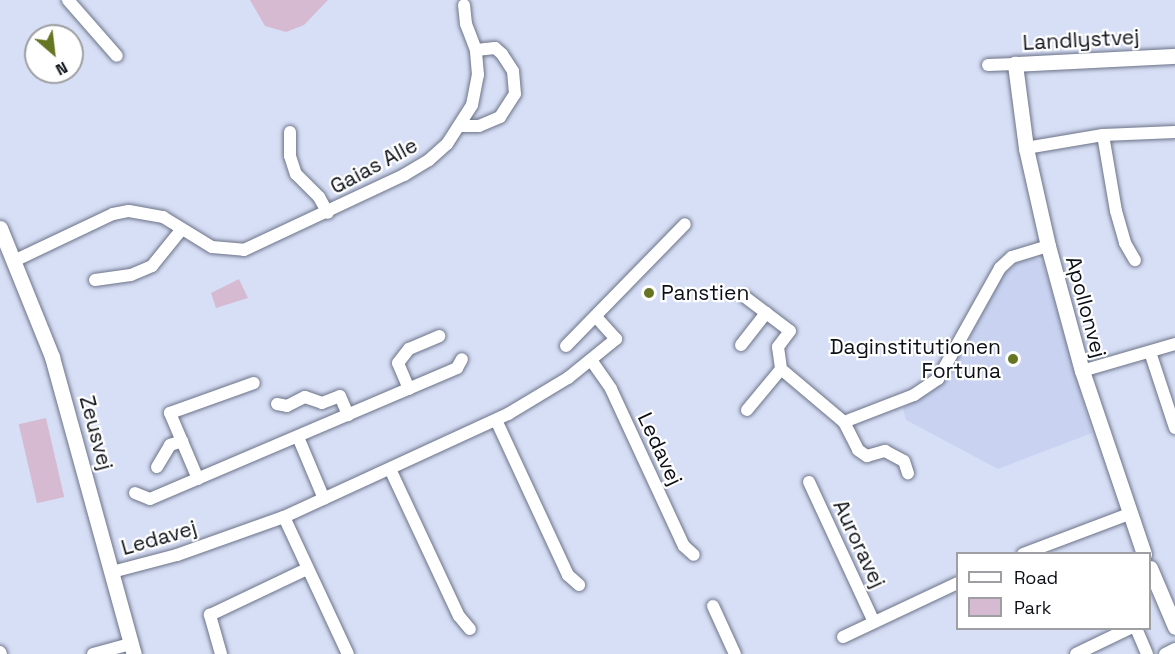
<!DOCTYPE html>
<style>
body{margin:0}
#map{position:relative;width:1175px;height:654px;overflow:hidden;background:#d7dff6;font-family:"Space Grotesk",sans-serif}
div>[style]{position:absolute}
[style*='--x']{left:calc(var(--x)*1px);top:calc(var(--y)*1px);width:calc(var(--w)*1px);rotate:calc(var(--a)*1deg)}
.built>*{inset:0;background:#c9d3f1}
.green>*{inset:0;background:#d6bad2;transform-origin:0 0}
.roads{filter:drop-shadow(0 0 2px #6c7388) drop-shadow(0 0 2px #6c7388)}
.minor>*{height:12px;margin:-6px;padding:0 6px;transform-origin:6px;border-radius:6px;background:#fff}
.tertiary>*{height:15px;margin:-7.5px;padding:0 7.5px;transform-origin:7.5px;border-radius:7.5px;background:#fff}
.dots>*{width:16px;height:16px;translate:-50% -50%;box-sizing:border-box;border:3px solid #fff;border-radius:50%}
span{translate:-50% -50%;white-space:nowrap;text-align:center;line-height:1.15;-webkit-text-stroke:4.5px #fff;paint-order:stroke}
.street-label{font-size:21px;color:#0c0f16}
.poi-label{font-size:21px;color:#0c0f16}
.left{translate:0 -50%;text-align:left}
.right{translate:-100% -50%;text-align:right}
.legend{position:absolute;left:956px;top:552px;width:195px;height:78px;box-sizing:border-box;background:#fff;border:2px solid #9e9fa2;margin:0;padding:8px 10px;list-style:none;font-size:18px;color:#0c0f16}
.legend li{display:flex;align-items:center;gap:12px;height:30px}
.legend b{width:30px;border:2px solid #9e9fa2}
.north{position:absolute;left:24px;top:24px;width:60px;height:60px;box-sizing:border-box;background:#fff;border:2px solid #9e9fa2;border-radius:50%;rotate:152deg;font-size:16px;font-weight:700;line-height:24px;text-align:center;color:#0c0f16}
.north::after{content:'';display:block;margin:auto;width:21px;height:27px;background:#657522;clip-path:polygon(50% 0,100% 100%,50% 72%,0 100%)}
</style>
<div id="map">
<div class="built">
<i style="clip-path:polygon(1035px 258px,1043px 262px,1092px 433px,998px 469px,906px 420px,903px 408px,932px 392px,951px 372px,1004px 274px,1019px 262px)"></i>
</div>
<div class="green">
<i style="clip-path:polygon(250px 0,328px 0,304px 25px,286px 32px,265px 26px)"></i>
<i style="clip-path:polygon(239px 279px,248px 298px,216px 308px,211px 293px)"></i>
<i style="left:46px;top:418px;width:81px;height:28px;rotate:77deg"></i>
</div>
<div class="roads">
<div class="minor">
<i style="--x:68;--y:0;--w:74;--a:48.8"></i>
<i style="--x:988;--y:65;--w:27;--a:-2"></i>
<i style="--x:462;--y:126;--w:17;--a:0"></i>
<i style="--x:479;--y:126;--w:23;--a:-23"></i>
<i style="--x:500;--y:117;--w:27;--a:-57"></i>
<i style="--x:515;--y:94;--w:23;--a:-95"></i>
<i style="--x:513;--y:71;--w:20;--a:-123"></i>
<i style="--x:502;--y:54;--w:9;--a:-139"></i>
<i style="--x:495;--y:48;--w:19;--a:174"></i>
<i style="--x:290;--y:132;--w:24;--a:90"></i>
<i style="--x:290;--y:156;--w:19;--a:72"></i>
<i style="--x:296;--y:174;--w:33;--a:45"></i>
<i style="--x:319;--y:197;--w:18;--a:61"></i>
<i style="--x:1103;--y:135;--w:77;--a:80.3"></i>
<i style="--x:1116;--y:211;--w:33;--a:74"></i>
<i style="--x:1125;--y:243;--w:20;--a:60"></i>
<i style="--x:1026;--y:148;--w:78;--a:-9.6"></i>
<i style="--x:1103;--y:135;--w:72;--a:-2.4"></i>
<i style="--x:16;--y:260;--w:107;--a:-25.4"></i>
<i style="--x:113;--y:214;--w:16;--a:-11"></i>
<i style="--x:129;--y:211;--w:35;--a:10"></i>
<i style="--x:163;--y:217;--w:57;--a:31.5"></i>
<i style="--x:212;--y:247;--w:32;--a:5"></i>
<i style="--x:244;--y:250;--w:177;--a:-25.1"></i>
<i style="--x:404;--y:175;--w:29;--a:-31"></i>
<i style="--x:429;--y:160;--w:24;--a:-42"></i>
<i style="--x:447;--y:144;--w:46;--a:-57.3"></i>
<i style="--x:472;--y:105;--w:31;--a:-79"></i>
<i style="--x:478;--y:75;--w:25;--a:-95"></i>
<i style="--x:476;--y:50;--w:28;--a:-111"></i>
<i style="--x:466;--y:24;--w:19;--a:-96"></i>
<i style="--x:95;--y:280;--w:36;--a:-8"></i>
<i style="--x:131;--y:275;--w:23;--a:-23"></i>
<i style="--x:152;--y:266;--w:46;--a:-51.1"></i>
<i style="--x:745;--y:297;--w:56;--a:37.1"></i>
<i style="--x:790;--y:331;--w:20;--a:127"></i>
<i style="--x:778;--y:347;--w:22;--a:82"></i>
<i style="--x:741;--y:345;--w:41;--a:-52"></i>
<i style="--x:566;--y:346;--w:170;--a:-45.7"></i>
<i style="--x:1150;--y:352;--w:80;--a:71.8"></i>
<i style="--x:591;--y:360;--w:35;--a:55"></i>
<i style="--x:611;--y:389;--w:173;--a:65.1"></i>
<i style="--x:684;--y:546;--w:13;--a:42"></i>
<i style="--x:1082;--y:371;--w:97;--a:-16.2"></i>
<i style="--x:409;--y:389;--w:28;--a:-113"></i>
<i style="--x:398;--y:363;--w:18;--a:-52"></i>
<i style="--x:409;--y:349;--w:33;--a:-23"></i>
<i style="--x:277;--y:404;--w:10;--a:11"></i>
<i style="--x:287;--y:406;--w:20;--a:-27"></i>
<i style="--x:305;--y:397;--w:18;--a:19"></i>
<i style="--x:322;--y:403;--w:19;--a:-21"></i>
<i style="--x:340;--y:396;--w:21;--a:67"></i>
<i style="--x:747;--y:410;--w:53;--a:-50.3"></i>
<i style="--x:781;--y:369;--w:82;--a:40.1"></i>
<i style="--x:844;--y:422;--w:31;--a:63"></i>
<i style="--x:858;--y:450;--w:11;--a:34"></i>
<i style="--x:867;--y:456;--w:19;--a:-16"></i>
<i style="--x:885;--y:451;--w:21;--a:28"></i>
<i style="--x:904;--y:461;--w:13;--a:72"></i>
<i style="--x:496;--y:420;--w:171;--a:65.1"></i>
<i style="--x:568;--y:575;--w:15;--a:42"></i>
<i style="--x:844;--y:422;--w:75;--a:-21.1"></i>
<i style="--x:914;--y:395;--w:29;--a:-34"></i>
<i style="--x:938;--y:379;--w:127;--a:-60.8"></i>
<i style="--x:1000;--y:268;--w:16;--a:-43"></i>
<i style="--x:1012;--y:257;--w:38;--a:-17"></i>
<i style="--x:298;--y:437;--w:67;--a:67.2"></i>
<i style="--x:157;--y:467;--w:26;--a:-59"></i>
<i style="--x:170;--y:445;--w:13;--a:-18"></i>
<i style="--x:390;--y:469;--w:162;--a:64.9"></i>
<i style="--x:459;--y:616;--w:17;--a:50"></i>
<i style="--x:198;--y:479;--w:72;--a:-113"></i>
<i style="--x:170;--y:413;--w:89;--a:-19.7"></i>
<i style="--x:809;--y:482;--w:154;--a:65.1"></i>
<i style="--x:135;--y:493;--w:16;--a:22"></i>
<i style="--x:150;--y:499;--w:334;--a:-23.1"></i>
<i style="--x:457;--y:368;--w:10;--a:-61"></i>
<i style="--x:284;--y:517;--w:151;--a:65"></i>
<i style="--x:1023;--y:554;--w:113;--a:-20.7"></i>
<i style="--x:112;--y:572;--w:67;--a:-14.7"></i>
<i style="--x:177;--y:555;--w:114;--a:-19.6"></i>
<i style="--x:284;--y:517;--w:247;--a:-24.7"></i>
<i style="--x:508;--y:414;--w:70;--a:-31"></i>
<i style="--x:568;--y:378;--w:62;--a:-39.1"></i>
<i style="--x:616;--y:339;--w:30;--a:-132"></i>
<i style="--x:713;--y:606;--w:53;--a:65.4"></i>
<i style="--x:1136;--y:628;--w:28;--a:67"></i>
<i style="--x:843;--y:637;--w:127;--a:-25.2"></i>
<i style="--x:0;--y:652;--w:2;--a:63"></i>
<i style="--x:93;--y:654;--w:39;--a:-15"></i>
<i style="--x:221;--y:654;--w:41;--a:-105.8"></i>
<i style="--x:210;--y:615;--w:107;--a:-25.4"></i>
<i style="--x:1076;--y:654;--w:60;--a:-25.7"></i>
<i style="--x:1165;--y:654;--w:11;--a:-27"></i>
</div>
<div class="tertiary">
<i style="--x:0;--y:228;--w:139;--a:68"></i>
<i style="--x:52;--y:357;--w:308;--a:74.6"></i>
<i style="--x:1144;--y:554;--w:193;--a:-108.7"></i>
<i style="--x:1082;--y:371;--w:130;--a:-105.2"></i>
<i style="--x:1048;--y:246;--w:100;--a:-102.7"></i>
<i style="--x:1026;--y:148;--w:85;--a:-97.5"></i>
<i style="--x:1015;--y:64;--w:160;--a:-2.9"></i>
<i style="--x:1150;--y:568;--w:64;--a:67"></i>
</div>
</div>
<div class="dots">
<i style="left:649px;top:293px;background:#657522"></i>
<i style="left:1013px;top:359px;background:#657522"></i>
</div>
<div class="street-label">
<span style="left:1081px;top:40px;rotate:-3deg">Landlystvej</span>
<span style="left:374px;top:166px;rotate:-28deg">Gaias Alle</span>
<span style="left:1086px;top:307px;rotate:75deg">Apollonvej</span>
<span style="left:96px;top:433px;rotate:75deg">Zeusvej</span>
<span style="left:660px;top:449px;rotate:65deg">Ledavej</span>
<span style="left:159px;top:538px;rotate:-16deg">Ledavej</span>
<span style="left:859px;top:544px;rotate:65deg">Auroravej</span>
</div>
<div class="poi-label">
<span class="left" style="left:661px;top:293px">Panstien</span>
<span class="right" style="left:1001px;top:359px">Daginstitutionen<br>Fortuna</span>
</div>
<ul class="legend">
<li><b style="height:8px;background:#fff"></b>Road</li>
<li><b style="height:16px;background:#d6bad2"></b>Park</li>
</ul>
<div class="north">N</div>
</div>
